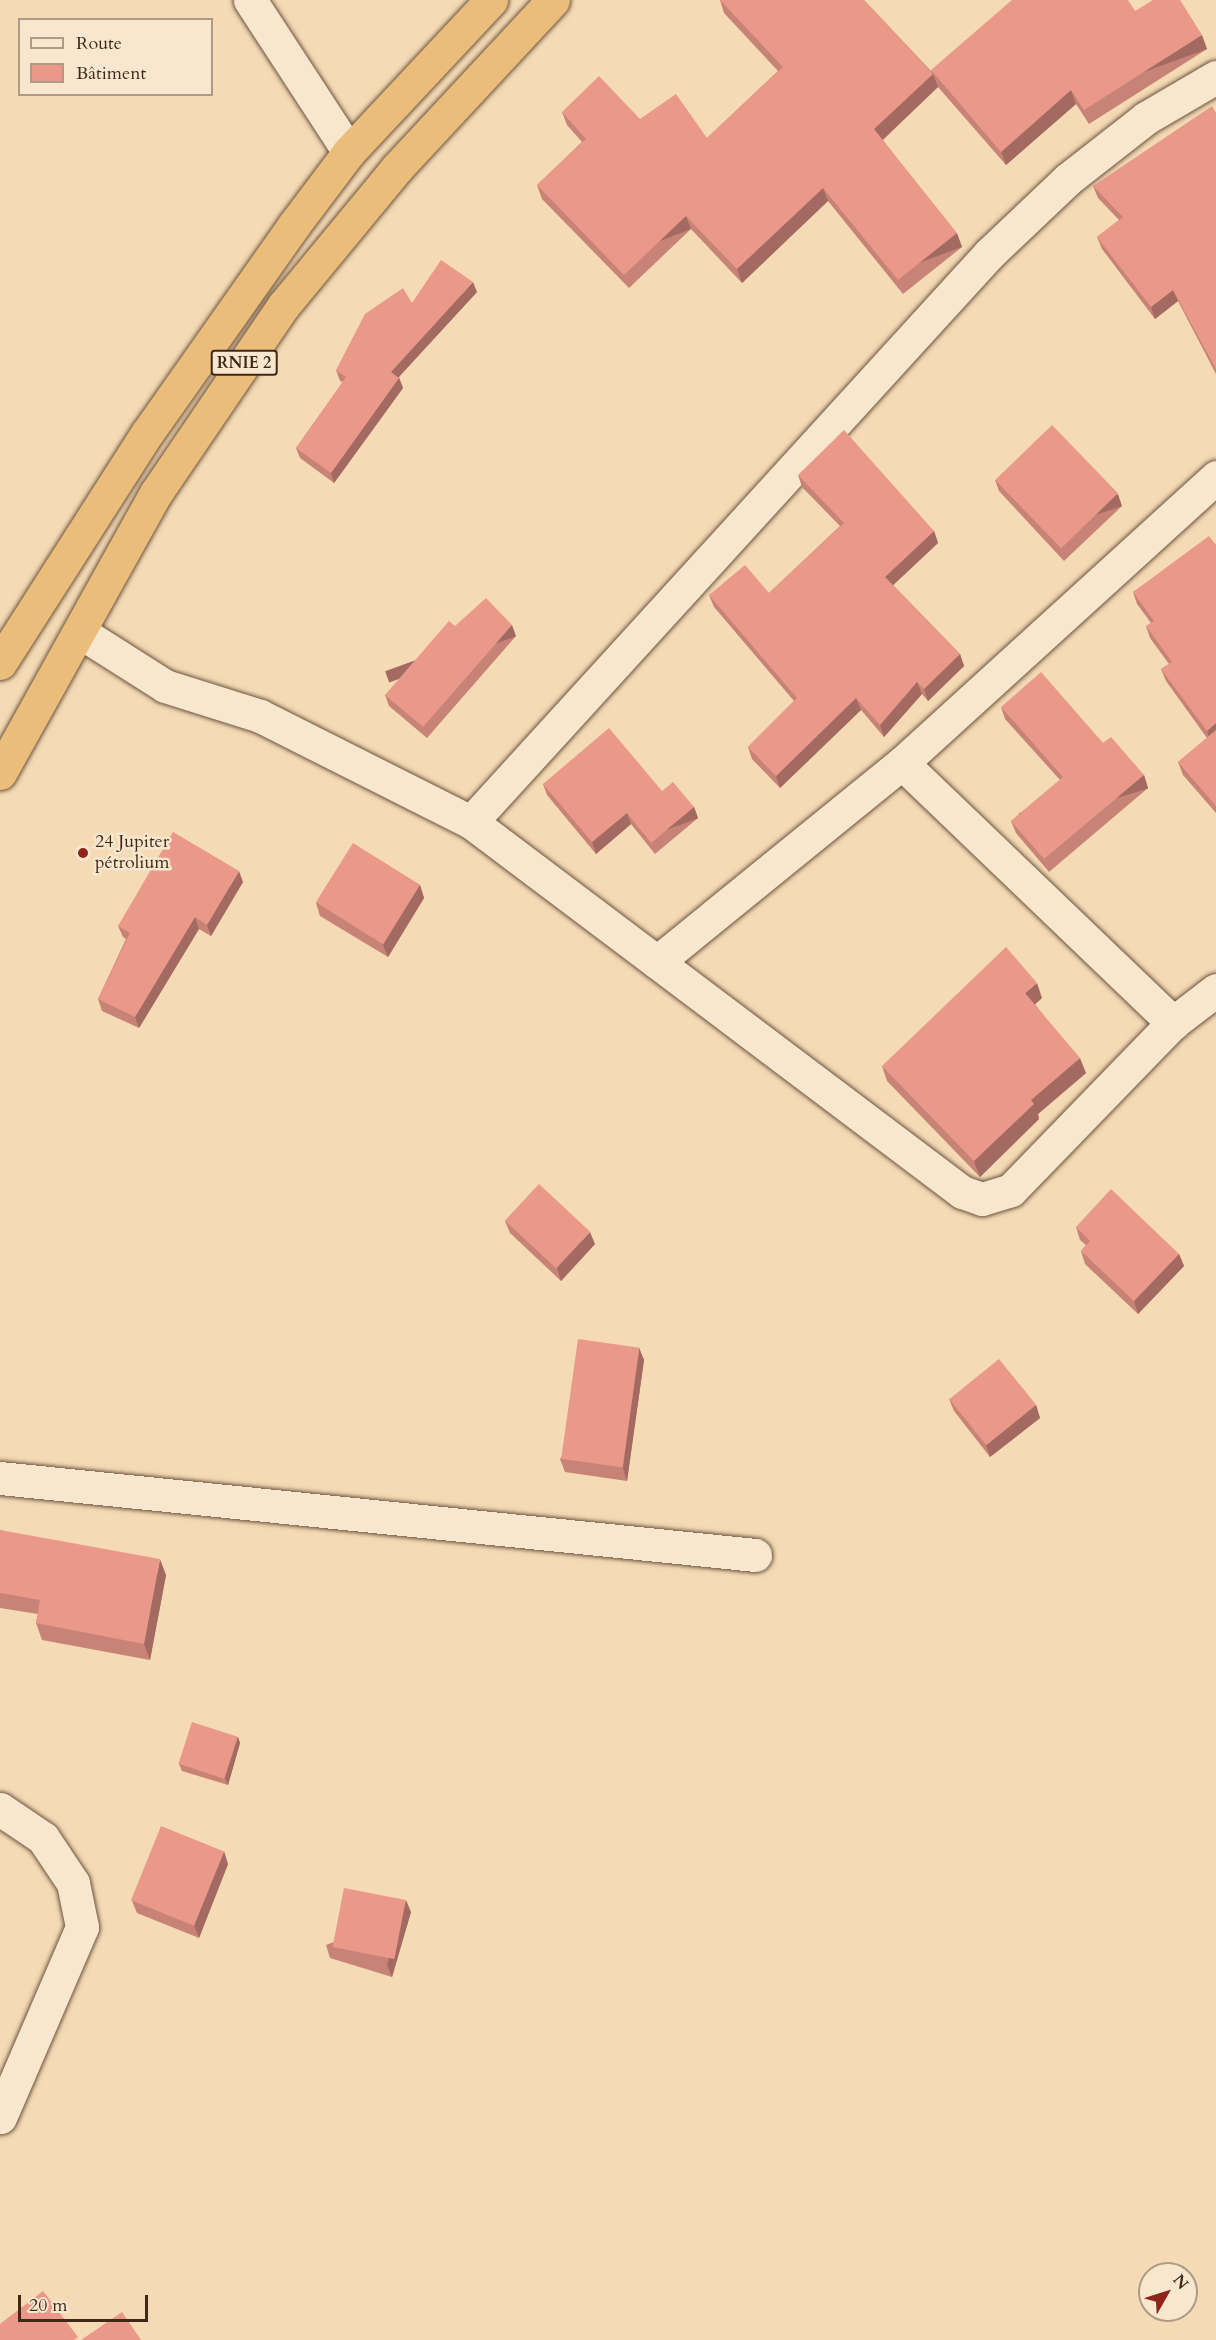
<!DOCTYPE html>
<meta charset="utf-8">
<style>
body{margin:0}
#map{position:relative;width:1216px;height:2340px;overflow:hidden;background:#f4dab5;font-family:Cardo,serif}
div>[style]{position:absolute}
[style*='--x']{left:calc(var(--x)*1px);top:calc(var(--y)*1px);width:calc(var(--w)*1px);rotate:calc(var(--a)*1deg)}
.roads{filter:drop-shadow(0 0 2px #6d543e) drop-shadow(0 0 2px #6d543e)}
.minor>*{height:33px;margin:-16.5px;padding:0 16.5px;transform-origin:16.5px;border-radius:16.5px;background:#f8e7cf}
.trunk>*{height:33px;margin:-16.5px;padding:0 16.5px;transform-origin:16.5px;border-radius:16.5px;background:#eabd7a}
.wall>*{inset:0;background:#c88377}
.shaded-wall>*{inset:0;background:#a36a61;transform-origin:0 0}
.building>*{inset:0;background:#e9988a;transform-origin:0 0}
.dots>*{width:16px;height:16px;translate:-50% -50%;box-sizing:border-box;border:3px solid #f8e7cf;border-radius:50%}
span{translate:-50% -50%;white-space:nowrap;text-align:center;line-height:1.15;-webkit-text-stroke:5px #f8e7cf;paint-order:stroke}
.shield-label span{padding:2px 4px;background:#f8e7cf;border:2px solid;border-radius:4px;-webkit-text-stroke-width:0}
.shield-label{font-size:16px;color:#402817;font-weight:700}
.poi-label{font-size:18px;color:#402817}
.left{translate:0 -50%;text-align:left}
.legend{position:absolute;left:18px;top:18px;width:195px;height:78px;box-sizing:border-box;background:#f8e7cf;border:2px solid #ae9b85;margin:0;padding:8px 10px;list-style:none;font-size:18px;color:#402817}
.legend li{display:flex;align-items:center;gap:12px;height:30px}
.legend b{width:30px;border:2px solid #ae9b85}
.north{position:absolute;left:1138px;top:2262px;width:60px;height:60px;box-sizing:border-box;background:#f8e7cf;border:2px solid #ae9b85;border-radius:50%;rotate:51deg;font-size:16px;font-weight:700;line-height:24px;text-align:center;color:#402817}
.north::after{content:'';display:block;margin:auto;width:21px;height:27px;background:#8f2418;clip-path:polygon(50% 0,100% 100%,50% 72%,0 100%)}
.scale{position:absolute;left:18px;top:2295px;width:130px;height:27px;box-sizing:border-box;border:3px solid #402817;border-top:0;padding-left:8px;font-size:18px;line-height:21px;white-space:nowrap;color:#402817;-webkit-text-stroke:4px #f8e7cf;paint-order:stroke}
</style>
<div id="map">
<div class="roads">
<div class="minor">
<i style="--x:250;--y:0;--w:181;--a:56.9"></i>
<i style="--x:80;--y:632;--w:101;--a:32.4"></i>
<i style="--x:165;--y:686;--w:100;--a:17.5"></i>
<i style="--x:260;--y:716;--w:236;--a:26.7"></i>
<i style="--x:471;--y:822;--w:615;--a:37"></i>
<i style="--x:962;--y:1192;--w:21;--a:19"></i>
<i style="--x:982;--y:1199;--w:30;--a:-17"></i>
<i style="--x:1011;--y:1190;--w:233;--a:-45.9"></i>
<i style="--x:1173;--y:1023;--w:54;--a:-37.5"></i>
<i style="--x:902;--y:763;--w:376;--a:43.8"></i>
<i style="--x:471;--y:822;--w:769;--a:-47.64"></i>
<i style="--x:989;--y:254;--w:109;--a:-43.5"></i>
<i style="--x:1068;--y:179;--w:99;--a:-38"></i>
<i style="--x:1146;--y:118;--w:81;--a:-30.4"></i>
<i style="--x:657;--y:962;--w:316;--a:-39.1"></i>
<i style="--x:902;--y:763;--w:425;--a:-42.3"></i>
<i style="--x:0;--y:1478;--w:759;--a:5.82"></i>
<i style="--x:0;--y:1809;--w:52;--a:34"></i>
<i style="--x:43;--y:1838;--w:54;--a:56.3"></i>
<i style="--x:73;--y:1883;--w:45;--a:78.4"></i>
<i style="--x:82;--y:1927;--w:207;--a:113.3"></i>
</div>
<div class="trunk">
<i style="--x:0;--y:663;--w:274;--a:-57.4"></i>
<i style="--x:148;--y:432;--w:253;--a:-54.8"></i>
<i style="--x:294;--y:225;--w:91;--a:-53"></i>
<i style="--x:349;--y:152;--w:208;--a:-46.9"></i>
<i style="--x:0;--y:773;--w:321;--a:-60.9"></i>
<i style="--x:156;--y:493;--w:227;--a:-55.8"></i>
<i style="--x:284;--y:305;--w:178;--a:-50.5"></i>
<i style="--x:397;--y:168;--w:229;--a:-47.1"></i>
</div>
</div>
<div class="wall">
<i style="clip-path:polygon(720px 0,865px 1px,931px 71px,1135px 11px,1207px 49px,1089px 124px,1076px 104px,1006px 165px,938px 87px,883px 140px,962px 247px,903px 294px,828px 201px,742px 283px,691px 229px,629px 288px,542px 199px,537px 185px,582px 142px,567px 125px,562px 112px,640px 119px,707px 138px,778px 71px,724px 13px)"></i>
<i style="clip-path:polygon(1216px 113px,1216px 374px,1178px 301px,1155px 319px,1102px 249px,1097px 237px,1119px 220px,1098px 198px,1093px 186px)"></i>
<i style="clip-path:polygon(477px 292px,399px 377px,403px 388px,334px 483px,300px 458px,296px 448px,343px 382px,340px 381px,336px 370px,412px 303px)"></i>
<i style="clip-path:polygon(798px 475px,934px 531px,938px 543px,893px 585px,960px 654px,964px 666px,928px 701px,922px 694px,884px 737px,861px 710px,780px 788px,752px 759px,748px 747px,794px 701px,714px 607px,709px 595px,769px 593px,840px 526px,802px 487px)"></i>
<i style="clip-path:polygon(995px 480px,1122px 506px,1064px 561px,999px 491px)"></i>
<i style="clip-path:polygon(1216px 545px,1216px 813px,1183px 775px,1178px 762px,1207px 738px,1166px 681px,1161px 669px,1169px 664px,1150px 638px,1146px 626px,1151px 623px,1137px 604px,1133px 592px)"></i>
<i style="clip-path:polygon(455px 626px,516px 636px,427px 738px,389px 706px,385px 695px)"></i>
<i style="clip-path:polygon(1001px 707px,1103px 743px,1144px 775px,1148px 788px,1049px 872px,1016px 833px,1011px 821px,1060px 780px,1005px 719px)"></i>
<i style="clip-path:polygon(543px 784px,662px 791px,694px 807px,698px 818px,655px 854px,631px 824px,596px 854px,547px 795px)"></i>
<i style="clip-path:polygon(243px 882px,211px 936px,199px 929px,139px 1028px,102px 1011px,98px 999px,126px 939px,123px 937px,118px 926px)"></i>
<i style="clip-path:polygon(420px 885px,424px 898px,388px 957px,320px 916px,316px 903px)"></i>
<i style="clip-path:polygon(1042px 998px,1035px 1004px,1086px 1073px,1038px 1114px,1039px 1119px,980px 1177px,887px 1081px,882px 1066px)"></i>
<i style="clip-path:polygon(505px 1221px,595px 1244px,561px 1281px,510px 1233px)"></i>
<i style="clip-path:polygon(1076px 1227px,1179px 1254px,1184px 1266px,1138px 1314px,1085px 1264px,1081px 1251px,1086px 1245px,1080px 1240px)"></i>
<i style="clip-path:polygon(639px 1348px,644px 1360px,627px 1481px,565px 1472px,560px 1459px)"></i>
<i style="clip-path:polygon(949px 1399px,1036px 1405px,1040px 1418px,990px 1457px,954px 1411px)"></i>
<i style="clip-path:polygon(0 1530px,166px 1575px,150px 1660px,42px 1640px,36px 1623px,38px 1614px,0 1608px)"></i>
<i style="clip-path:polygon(238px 1737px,240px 1743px,228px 1785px,182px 1771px,179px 1764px)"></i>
<i style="clip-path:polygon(228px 1864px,199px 1938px,137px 1913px,132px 1901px)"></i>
<i style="clip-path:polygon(411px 1912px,392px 1977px,330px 1958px,326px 1945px)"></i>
</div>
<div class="shaded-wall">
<i style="left:1202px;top:35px;width:15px;height:140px;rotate:70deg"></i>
<i style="clip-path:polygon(933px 74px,938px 87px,879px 143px,874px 129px)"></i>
<i style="clip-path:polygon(1071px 90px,1076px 104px,1006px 165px,1001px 152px)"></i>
<i style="clip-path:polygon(823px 188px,828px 201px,742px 283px,737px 269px)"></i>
<i style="left:686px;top:216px;width:14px;height:86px;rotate:69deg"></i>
<i style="left:957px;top:233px;width:15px;height:75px;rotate:70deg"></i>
<i style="clip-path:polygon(473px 282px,477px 292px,394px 382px,391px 372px)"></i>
<i style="clip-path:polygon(1173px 290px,1178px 301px,1155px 319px,1151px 307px)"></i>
<i style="clip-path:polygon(399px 378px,403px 388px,334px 483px,331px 473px)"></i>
<i style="left:1118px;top:494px;width:13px;height:81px;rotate:72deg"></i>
<i style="clip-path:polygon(934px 531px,938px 543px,889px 589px,885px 577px)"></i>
<i style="left:512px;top:625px;width:12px;height:135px;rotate:70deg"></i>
<i style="clip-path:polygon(960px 654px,964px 666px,928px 701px,924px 689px)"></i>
<i style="clip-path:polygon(917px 682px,922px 694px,884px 737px,880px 725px)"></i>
<i style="clip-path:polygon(856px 698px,861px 710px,780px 788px,776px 776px)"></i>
<i style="clip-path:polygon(1216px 723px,1216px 738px,1211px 743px,1207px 731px)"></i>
<i style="left:1144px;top:775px;width:14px;height:131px;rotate:73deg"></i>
<i style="left:694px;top:807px;width:12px;height:56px;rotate:70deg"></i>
<i style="clip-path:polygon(627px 813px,631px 824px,596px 854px,592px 842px)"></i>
<i style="clip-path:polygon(239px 871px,243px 882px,211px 936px,207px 925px)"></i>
<i style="clip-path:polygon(420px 885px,424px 898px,388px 957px,383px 945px)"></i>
<i style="clip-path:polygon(195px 917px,199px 929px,139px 1028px,135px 1017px)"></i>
<i style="clip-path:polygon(1037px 983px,1042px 998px,1031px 1008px,1025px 993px)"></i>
<i style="clip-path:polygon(1080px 1058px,1086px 1073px,1038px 1114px,1039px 1119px,980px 1177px,974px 1161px,1031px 1100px)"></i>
<i style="clip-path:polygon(590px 1232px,595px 1244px,561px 1281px,557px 1268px)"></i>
<i style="clip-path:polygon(1179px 1254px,1184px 1266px,1138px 1314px,1134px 1301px)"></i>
<i style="clip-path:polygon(639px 1348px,644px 1360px,627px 1481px,623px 1468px)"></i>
<i style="clip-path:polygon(1036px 1405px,1040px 1418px,990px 1457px,986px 1445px)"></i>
<i style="clip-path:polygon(160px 1559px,166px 1575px,150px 1660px,144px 1644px)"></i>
<i style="clip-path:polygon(238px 1737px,240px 1743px,228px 1785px,225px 1778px)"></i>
<i style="clip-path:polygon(224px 1851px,228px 1864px,199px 1938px,194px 1925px)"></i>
<i style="clip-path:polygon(406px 1900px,411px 1912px,392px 1977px,387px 1965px)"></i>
</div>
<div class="building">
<i style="clip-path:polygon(720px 0,864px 0,933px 74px,874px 129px,957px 233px,898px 280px,823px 188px,737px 269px,686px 216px,624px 275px,537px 185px,586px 139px,562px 112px,599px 76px,640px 119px,676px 94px,707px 138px,783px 67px)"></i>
<i style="clip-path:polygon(1012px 0,1128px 0,1135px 11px,1153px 0,1180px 0,1202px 35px,1084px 110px,1071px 90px,1001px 152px,931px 70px)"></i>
<i style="clip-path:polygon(1212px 106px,1216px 113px,1216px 369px,1173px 290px,1151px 307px,1097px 237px,1123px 217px,1093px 186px)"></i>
<i style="clip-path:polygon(441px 260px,473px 282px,391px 372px,399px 378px,331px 473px,296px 448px,346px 377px,336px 370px,365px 314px,403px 288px,412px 303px)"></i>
<i style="left:1052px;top:425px;width:95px;height:79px;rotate:46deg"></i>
<i style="clip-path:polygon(844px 430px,934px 531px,885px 577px,960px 654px,924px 689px,917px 682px,880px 725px,856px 698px,776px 776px,748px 747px,797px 698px,709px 595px,745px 565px,769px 593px,844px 523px,798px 475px)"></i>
<i style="clip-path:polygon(1209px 536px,1216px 545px,1216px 723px,1207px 731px,1161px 669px,1172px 662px,1146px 626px,1154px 621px,1133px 592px)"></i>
<i style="clip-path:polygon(486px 598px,512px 625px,423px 727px,385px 695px,449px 621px,455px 626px)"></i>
<i style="clip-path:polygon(1041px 672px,1103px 743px,1111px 737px,1144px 775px,1044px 859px,1011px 821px,1063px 777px,1001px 707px)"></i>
<i style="clip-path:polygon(609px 728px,662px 791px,673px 782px,694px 807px,651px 843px,627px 813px,592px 842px,543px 784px)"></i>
<i style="clip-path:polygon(1216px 730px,1216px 806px,1178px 762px)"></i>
<i style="clip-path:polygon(173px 832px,239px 871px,207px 925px,195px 917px,135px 1017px,98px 999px,130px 933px,118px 926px)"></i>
<i style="left:353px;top:843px;width:79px;height:70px;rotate:32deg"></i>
<i style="clip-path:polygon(1006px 947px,1037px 983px,1025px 993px,1080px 1058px,1031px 1100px,1034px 1104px,974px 1161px,882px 1066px)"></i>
<i style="left:539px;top:1184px;width:70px;height:50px;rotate:43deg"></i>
<i style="clip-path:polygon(1111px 1189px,1179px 1254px,1134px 1301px,1081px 1251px,1090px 1241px,1076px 1227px)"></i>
<i style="left:578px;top:1339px;width:62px;height:121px;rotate:8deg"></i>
<i style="left:999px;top:1359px;width:59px;height:64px;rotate:51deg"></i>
<i style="clip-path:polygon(0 1530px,160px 1559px,144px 1644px,36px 1623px,40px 1600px,0 1593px)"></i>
<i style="left:192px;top:1722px;width:48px;height:44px;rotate:18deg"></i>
<i style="left:161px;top:1826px;width:68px;height:80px;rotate:22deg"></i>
<i style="left:344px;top:1888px;width:63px;height:60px;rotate:11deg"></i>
<i style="clip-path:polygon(43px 2291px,78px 2337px,74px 2340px,0 2340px,0 2324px)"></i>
<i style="clip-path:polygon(122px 2312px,141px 2340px,81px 2340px)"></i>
</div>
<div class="dots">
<i style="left:83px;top:853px;background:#8f2418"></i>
</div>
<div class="shield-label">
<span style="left:244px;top:363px">RNIE 2</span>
</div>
<div class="poi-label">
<span class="left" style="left:95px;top:853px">24 Jupiter<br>pétrolium</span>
</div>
<ul class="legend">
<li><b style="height:8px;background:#f8e7cf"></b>Route</li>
<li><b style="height:16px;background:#e9988a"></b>Bâtiment</li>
</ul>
<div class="north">N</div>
<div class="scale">20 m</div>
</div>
